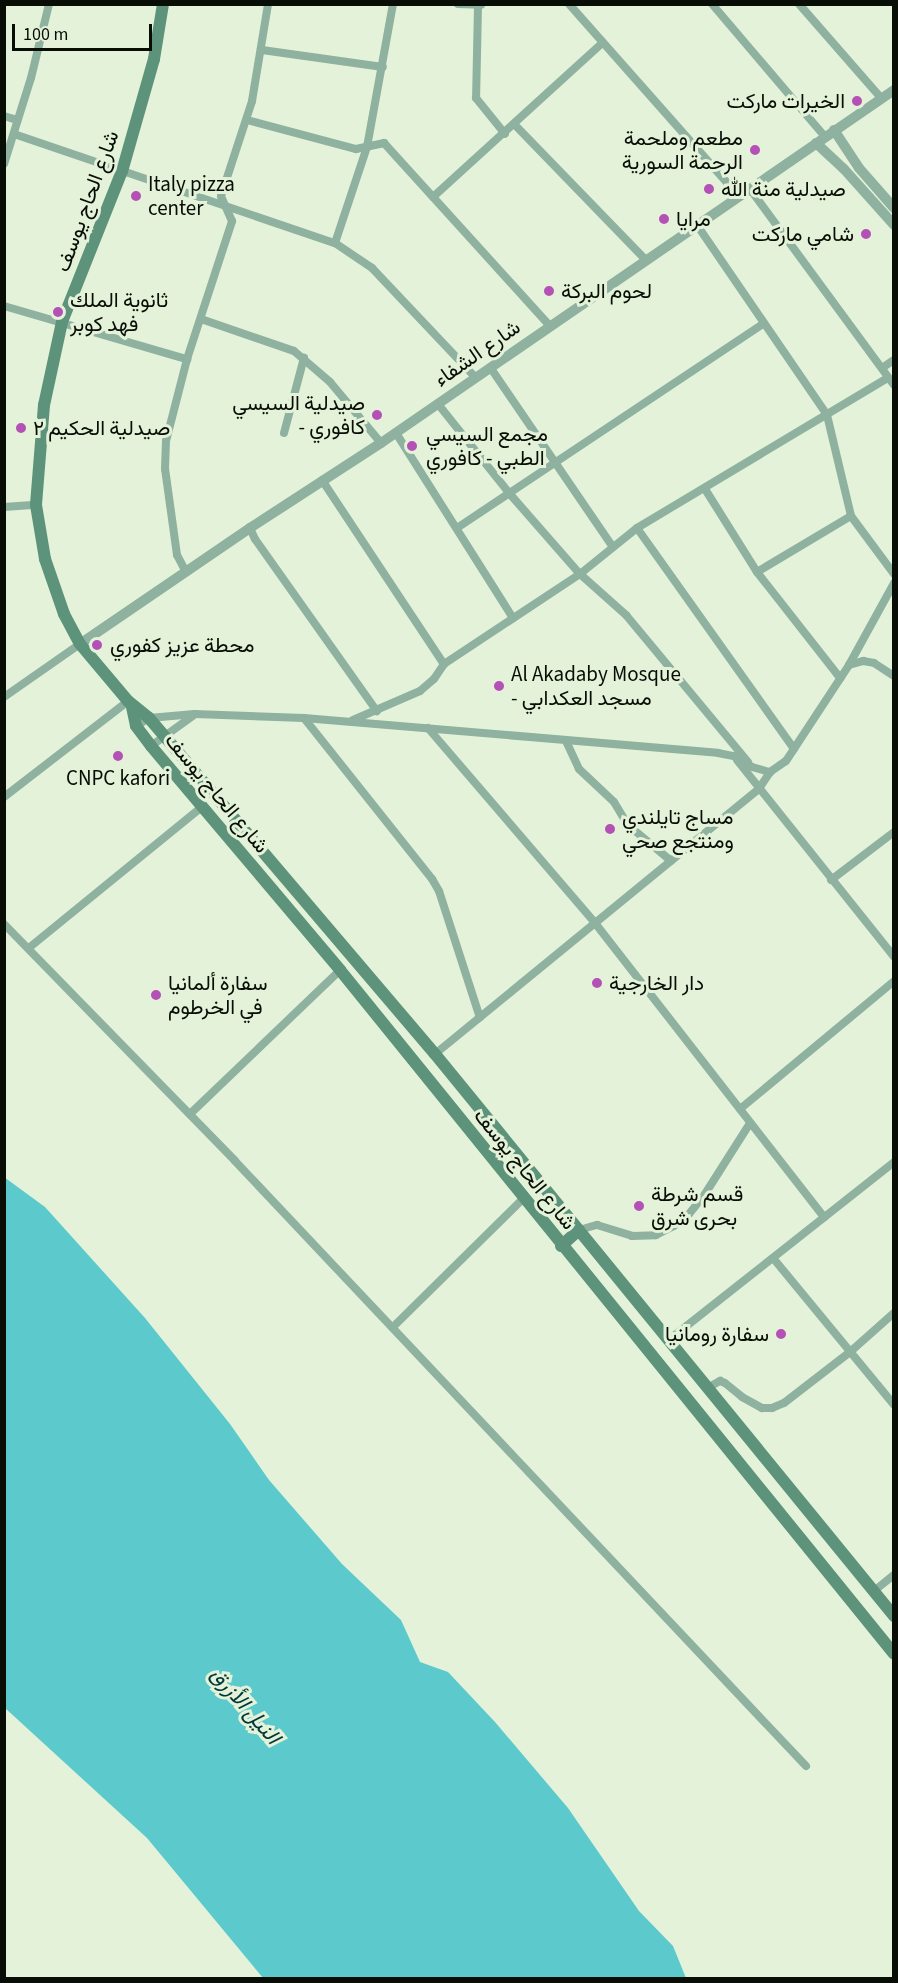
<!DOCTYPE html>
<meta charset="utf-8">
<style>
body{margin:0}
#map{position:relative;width:898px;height:1983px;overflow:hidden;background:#e3f2d8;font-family:"Source Sans 3",Vazirmatn,sans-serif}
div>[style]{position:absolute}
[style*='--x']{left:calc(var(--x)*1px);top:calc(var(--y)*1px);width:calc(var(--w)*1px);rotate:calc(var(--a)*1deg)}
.water>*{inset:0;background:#5ccacd}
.minor>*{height:8px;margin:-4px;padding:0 4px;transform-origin:4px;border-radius:4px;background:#8eb1a0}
.tertiary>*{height:10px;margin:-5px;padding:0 5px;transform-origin:5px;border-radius:5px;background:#8eb1a0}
.secondary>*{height:12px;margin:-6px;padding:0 6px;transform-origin:6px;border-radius:6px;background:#5d937b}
.dots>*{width:16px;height:16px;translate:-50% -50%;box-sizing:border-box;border:3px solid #e3f2d8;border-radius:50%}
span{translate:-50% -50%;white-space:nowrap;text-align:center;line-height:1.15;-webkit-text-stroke:6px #e3f2d8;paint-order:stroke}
.poi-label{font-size:21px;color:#080d05}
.right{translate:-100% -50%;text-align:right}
.left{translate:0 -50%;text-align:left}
.street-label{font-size:21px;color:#080d05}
.water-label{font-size:22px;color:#003638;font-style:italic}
.frame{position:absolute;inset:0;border:6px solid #080d05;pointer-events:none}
.scale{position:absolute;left:12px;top:24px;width:140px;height:27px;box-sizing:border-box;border:3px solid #080d05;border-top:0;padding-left:8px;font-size:18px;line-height:21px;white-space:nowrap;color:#080d05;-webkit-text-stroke:4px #e3f2d8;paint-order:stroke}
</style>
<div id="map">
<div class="water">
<i style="clip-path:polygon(4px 1177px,45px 1207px,145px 1318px,230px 1424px,269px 1480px,342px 1564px,401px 1620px,420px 1662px,448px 1672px,495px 1722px,568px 1808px,639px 1911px,673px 1946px,686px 1978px,263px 1978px,147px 1838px,5px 1708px)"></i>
</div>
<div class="minor">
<i style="--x:458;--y:4;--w:23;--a:2"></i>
<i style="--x:569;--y:4;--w:256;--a:48.5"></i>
<i style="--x:712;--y:4;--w:175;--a:49.6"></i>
<i style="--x:799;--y:4;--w:125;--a:48.9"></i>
<i style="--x:478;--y:6;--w:92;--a:91.2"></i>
<i style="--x:476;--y:98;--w:46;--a:51.1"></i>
<i style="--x:262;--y:50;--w:122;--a:8"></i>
<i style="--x:4;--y:116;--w:14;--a:17"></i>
<i style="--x:247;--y:120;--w:113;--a:14.9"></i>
<i style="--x:356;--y:149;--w:29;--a:-12"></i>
<i style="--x:384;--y:143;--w:247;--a:47.8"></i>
<i style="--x:515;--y:125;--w:188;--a:45.9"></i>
<i style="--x:14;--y:134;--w:339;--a:18.8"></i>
<i style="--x:335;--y:243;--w:45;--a:34"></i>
<i style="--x:372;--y:268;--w:150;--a:46.6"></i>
<i style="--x:4;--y:164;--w:90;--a:-72.6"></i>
<i style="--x:31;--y:78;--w:76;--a:-76.3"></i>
<i style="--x:750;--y:189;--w:243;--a:53.7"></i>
<i style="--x:433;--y:197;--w:229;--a:-42.3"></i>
<i style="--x:697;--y:225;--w:230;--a:55.6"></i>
<i style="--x:827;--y:415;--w:104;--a:76.6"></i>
<i style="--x:851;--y:516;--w:72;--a:53.4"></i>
<i style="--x:335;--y:243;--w:101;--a:-71.6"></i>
<i style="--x:367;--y:147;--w:145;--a:-79.7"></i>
<i style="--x:4;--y:306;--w:191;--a:16.2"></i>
<i style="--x:201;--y:319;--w:98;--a:19"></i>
<i style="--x:294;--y:351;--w:48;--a:40.7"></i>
<i style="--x:330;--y:382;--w:80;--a:50.1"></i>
<i style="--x:490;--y:367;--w:218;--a:55.7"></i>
<i style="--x:882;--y:368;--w:14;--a:-34"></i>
<i style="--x:438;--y:404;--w:114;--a:51.4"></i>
<i style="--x:509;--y:493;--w:108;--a:48.8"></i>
<i style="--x:580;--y:574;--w:62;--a:41.7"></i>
<i style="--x:626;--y:615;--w:191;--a:50.3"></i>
<i style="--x:284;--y:433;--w:78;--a:-75.1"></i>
<i style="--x:396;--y:433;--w:219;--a:57.7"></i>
<i style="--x:322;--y:480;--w:221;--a:56.5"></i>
<i style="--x:705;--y:489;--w:98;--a:57.9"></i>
<i style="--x:757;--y:572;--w:135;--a:51.9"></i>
<i style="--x:4;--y:507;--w:32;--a:-4"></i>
<i style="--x:250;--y:528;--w:12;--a:66"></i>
<i style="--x:255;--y:539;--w:211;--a:54.7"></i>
<i style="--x:457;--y:528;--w:368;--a:-33.7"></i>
<i style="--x:637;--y:528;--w:271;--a:54.6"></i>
<i style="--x:186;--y:572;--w:19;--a:-118"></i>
<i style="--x:177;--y:555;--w:87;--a:-97.9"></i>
<i style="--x:165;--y:469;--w:28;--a:-88"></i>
<i style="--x:166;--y:441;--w:85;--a:-75.6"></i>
<i style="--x:187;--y:359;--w:145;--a:-71.9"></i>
<i style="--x:232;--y:221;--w:27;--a:-114"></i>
<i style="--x:221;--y:196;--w:100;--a:-71.9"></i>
<i style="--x:252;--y:101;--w:98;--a:-80.6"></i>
<i style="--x:757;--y:572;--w:109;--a:-30.8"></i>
<i style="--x:849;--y:665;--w:15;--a:-16"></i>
<i style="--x:863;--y:661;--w:11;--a:10"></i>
<i style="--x:874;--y:663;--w:24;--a:33"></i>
<i style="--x:4;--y:697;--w:93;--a:-34.9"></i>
<i style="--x:304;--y:718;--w:206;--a:51.5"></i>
<i style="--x:432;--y:879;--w:14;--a:60"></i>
<i style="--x:439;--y:891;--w:133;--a:72.1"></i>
<i style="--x:353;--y:720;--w:73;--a:-23.4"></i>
<i style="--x:420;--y:691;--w:18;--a:-41"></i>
<i style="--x:434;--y:679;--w:18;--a:-56"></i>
<i style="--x:444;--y:664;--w:163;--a:-33.5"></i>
<i style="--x:580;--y:574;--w:73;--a:-38.9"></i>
<i style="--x:637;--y:528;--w:292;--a:-30.9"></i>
<i style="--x:136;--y:726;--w:15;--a:-32"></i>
<i style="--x:149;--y:718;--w:46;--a:-5"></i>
<i style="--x:195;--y:714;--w:109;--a:2.1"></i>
<i style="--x:304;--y:718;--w:415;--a:4.8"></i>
<i style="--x:718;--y:753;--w:16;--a:11"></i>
<i style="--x:734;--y:756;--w:21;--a:31"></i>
<i style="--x:752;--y:767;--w:19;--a:16"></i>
<i style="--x:770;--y:772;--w:19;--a:-35"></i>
<i style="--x:786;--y:761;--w:115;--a:-56.7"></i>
<i style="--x:849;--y:665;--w:94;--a:-61.2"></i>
<i style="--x:428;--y:728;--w:257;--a:49.4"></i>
<i style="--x:595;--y:923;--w:373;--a:52.1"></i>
<i style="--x:566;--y:741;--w:31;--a:65"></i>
<i style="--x:579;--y:769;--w:48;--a:43.3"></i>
<i style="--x:614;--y:802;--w:27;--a:59"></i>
<i style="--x:628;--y:825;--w:56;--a:39.9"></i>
<i style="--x:151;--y:746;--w:53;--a:-35.8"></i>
<i style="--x:737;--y:760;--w:252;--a:51.4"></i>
<i style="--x:4;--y:797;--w:157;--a:-37.7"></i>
<i style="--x:831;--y:880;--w:79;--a:-37.3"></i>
<i style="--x:4;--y:924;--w:331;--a:45.7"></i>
<i style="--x:235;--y:1161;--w:832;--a:46.66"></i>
<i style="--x:30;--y:947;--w:223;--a:-39.2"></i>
<i style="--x:435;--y:1054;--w:417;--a:-39.3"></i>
<i style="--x:758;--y:790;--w:22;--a:-56"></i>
<i style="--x:740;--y:1109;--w:200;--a:-39.7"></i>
<i style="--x:190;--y:1114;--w:208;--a:-43.8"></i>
<i style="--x:579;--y:1230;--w:19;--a:-16"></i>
<i style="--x:597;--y:1225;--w:37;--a:17"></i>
<i style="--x:632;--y:1236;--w:24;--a:-2"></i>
<i style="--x:656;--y:1235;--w:20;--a:-27"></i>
<i style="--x:674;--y:1226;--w:19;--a:-39"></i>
<i style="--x:689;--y:1214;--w:26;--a:-51"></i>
<i style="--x:705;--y:1194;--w:84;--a:-57.6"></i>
<i style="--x:773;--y:1258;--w:190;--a:50.5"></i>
<i style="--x:393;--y:1327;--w:182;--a:-44.6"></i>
<i style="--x:670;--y:1339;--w:285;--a:-38.3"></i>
<i style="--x:709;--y:1387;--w:13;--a:-29"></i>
<i style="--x:720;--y:1381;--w:5;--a:22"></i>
<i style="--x:725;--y:1383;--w:22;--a:39"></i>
<i style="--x:742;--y:1397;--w:23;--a:29"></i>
<i style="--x:762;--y:1408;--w:10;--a:0"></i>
<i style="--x:772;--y:1408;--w:13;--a:-23"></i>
<i style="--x:784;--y:1403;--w:83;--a:-37.7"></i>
<i style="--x:850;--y:1352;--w:59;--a:-41.6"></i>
<i style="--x:874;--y:1591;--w:26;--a:-39"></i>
</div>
<div class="tertiary">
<i style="--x:834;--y:130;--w:45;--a:56.7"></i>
<i style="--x:859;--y:168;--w:53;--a:48.8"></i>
<i style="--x:816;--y:143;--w:38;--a:43"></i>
<i style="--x:844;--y:169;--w:75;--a:48.2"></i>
<i style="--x:80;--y:644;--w:206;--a:-34.3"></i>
<i style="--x:250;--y:528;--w:156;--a:-33"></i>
<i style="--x:381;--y:443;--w:623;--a:-34.53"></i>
</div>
<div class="secondary">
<i style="--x:163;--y:4;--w:56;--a:99.3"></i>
<i style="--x:154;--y:59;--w:116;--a:105.9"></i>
<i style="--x:122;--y:171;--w:162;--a:111.7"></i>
<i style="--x:62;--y:322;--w:85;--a:102.2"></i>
<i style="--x:44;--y:405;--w:100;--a:94.6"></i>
<i style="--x:36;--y:505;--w:55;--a:80.5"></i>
<i style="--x:45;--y:559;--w:58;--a:70.9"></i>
<i style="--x:64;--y:614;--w:34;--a:62"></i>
<i style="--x:80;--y:644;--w:75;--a:49.9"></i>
<i style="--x:128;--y:701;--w:27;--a:39"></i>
<i style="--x:149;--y:718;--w:441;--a:49.6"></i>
<i style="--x:435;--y:1054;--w:726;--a:50.76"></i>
<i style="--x:132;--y:707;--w:19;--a:78"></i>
<i style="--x:136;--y:726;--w:25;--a:53"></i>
<i style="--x:151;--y:746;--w:293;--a:49.8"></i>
<i style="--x:340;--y:970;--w:880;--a:50.99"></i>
<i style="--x:561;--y:1246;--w:24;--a:-42"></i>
</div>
<div class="dots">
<i style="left:857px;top:101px;background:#b450b6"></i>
<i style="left:755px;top:150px;background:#b450b6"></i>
<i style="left:709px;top:189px;background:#b450b6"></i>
<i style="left:136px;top:196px;background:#b450b6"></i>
<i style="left:664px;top:219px;background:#b450b6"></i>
<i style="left:866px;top:234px;background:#b450b6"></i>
<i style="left:549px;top:291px;background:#b450b6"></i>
<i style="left:58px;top:312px;background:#b450b6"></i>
<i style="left:377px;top:415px;background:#b450b6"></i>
<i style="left:21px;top:428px;background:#b450b6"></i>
<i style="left:412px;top:446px;background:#b450b6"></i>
<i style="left:97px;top:645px;background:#b450b6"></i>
<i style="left:499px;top:686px;background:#b450b6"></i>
<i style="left:118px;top:756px;background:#b450b6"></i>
<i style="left:610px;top:829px;background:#b450b6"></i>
<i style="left:597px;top:983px;background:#b450b6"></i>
<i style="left:156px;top:995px;background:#b450b6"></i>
<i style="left:639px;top:1206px;background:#b450b6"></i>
<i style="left:781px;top:1334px;background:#b450b6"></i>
</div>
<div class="poi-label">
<span class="right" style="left:845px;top:101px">الخيرات ماركت</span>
<span class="right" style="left:743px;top:150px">مطعم وملحمة<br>الرحمة السورية</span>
<span class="left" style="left:148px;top:196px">Italy pizza<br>center</span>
<span class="left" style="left:721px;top:189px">صيدلية منة الله</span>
<span class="left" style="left:676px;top:219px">مرايا</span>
<span class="right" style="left:854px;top:234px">شامي ماركت</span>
<span class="left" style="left:561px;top:291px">لحوم البركة</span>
<span class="left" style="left:70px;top:312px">ثانوية الملك<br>فهد كوبر</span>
<span class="right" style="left:365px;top:415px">صيدلية السيسي<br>- كافوري</span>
<span class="left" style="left:33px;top:428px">صيدلية الحكيم ٢</span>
<span class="left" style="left:426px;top:446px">مجمع السيسي<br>الطبي - كافوري</span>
<span class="left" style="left:110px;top:645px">محطة عزيز كفوري</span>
<span class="left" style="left:511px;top:686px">Al Akadaby Mosque<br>- مسجد العكدابي</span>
<span style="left:118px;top:778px">CNPC kafori</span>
<span class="left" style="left:622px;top:829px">مساج تايلندي<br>ومنتجع صحي</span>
<span class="left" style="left:168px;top:995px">سفارة ألمانيا<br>في الخرطوم</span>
<span class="left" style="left:609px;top:983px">دار الخارجية</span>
<span class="left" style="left:651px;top:1206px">قسم شرطة<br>بحرى شرق</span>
<span class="right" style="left:769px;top:1334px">سفارة رومانيا</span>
</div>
<div class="street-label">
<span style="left:87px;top:201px;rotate:-70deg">شارع الحاج يوسف</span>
<span style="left:477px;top:353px;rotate:-35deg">شارع الشفاء</span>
<span style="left:217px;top:793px;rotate:50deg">شارع الحاج يوسف</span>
<span style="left:525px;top:1169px;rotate:51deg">شارع الحاج يوسف</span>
</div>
<div class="water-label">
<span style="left:245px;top:1706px;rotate:49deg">النيل الأزرق</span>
</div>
<div class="frame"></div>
<div class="scale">100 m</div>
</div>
